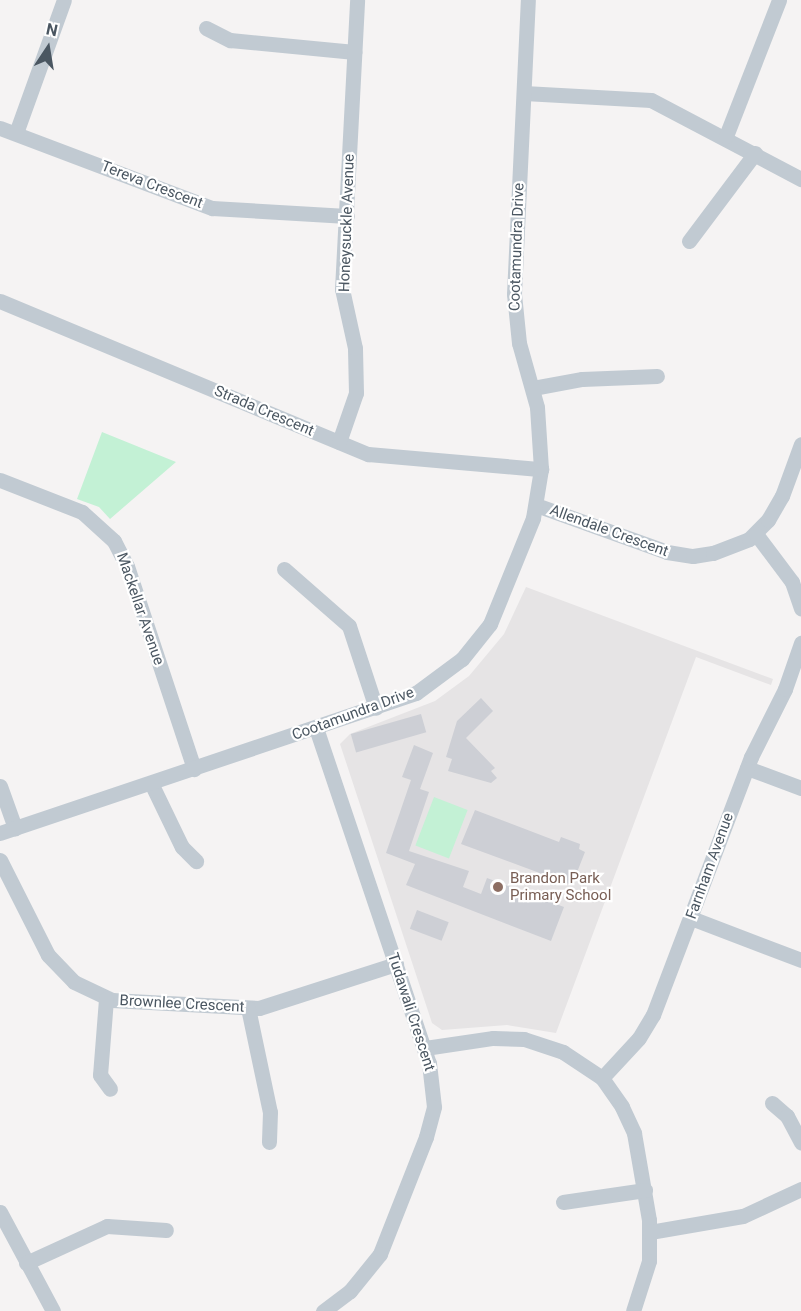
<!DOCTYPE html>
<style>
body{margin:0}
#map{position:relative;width:801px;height:1311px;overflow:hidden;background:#f5f3f3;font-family:Roboto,sans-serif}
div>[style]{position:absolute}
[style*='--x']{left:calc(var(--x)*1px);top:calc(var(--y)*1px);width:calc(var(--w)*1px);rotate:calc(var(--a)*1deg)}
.education>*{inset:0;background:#e6e4e5}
.green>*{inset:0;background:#c3f1d5;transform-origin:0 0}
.building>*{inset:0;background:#cdcfd5;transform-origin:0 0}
.minor>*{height:15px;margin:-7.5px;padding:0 7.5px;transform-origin:7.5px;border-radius:7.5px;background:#c1cad2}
.dots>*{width:16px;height:16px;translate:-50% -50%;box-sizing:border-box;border:3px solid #fff;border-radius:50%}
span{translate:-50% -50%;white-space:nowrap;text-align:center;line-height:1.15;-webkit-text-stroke:4.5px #fff;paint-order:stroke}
.street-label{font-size:15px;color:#4a5661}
.education-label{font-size:15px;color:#785e54}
.left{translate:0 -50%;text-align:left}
.north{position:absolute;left:18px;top:18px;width:60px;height:60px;-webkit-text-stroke:4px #fff;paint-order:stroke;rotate:12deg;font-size:16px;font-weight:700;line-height:24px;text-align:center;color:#4a5661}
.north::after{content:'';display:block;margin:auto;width:21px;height:27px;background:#4a5661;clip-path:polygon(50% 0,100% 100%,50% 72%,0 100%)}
</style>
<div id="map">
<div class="education">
<i style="clip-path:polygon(526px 587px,773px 679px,771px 685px,696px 657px,556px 1033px,507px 1025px,442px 1030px,432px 1023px,340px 744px,350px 734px,435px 701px,469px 676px,504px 634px)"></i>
</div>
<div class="green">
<i style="clip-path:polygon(102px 432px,176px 462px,110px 519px,99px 507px,77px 499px)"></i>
<i style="left:434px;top:797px;width:36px;height:52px;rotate:21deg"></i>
</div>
<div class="building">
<i style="clip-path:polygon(481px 698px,493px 711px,466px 738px,495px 768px,491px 771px,497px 778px,491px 783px,448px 771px,452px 759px,446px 757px,457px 721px)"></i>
<i style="left:421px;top:714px;width:19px;height:73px;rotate:74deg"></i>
<i style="clip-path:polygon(414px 745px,433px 753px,420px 789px,429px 792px,409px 851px,469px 871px,463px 887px,481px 894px,487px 878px,564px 907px,551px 941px,406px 885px,415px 864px,386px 853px,411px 780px,402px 777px)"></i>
<i style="clip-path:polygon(475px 810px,559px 842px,561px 837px,580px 844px,579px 849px,585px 852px,572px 885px,461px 844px)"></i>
<i style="left:417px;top:910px;width:34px;height:20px;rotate:21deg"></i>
</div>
<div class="minor">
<i style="--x:206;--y:28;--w:27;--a:27"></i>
<i style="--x:230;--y:40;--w:125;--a:5.5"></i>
<i style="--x:524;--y:93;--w:127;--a:3.2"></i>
<i style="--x:651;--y:100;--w:170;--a:27.8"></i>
<i style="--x:0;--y:128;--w:227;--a:20.7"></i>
<i style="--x:212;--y:208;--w:135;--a:3.4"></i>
<i style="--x:16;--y:133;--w:141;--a:-70.2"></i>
<i style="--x:726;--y:136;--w:146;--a:-68.7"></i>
<i style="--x:689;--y:241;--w:110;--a:-53.1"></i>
<i style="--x:0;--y:301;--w:399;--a:22.6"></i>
<i style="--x:368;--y:454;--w:174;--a:5"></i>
<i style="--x:533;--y:388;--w:50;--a:-10.4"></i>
<i style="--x:582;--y:379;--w:75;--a:-2.3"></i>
<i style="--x:339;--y:442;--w:52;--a:-70.9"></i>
<i style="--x:356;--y:393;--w:45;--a:-91.3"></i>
<i style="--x:355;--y:348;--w:60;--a:-102.4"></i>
<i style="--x:342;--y:289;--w:289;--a:-87"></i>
<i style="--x:0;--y:480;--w:88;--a:21.3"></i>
<i style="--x:82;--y:512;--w:43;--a:42.2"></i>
<i style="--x:114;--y:541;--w:28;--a:63"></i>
<i style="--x:127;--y:566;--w:214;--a:71.7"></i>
<i style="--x:536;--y:505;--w:139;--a:19.7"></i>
<i style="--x:667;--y:552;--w:26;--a:9"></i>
<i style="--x:693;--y:556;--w:20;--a:-9"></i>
<i style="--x:713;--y:553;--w:39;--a:-21"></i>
<i style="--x:749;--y:539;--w:27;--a:-45"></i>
<i style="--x:768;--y:520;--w:28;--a:-60"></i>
<i style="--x:782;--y:496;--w:55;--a:-69.9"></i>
<i style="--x:756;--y:534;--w:60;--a:53.1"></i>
<i style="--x:792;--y:582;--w:28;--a:71"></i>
<i style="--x:284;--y:569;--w:86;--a:41.2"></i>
<i style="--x:349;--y:626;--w:86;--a:71.8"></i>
<i style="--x:316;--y:728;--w:354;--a:71.4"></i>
<i style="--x:429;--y:1063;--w:44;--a:83.5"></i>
<i style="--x:434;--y:1107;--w:31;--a:105"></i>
<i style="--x:426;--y:1137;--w:126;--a:111.5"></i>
<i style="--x:380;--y:1254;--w:48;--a:129"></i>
<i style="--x:350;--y:1291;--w:34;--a:143"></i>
<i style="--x:747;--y:768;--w:58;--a:20.3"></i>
<i style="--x:151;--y:783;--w:71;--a:64.2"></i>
<i style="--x:182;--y:847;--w:20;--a:45"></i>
<i style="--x:0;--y:786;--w:45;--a:70.3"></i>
<i style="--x:0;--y:833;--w:439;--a:-18.6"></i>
<i style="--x:416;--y:693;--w:57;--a:-36.5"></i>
<i style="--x:462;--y:659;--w:45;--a:-51.3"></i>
<i style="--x:490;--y:624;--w:114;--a:-67.9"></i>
<i style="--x:533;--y:518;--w:50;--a:-80.7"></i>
<i style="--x:541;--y:469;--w:62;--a:-93.7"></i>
<i style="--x:537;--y:407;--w:66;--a:-105.7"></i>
<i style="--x:519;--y:343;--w:49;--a:-95.8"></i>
<i style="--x:514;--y:294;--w:294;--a:-87.3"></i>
<i style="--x:0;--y:860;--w:106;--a:63.2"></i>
<i style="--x:48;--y:955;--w:37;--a:46"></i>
<i style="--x:74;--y:982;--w:42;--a:25.3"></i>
<i style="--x:112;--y:1000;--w:147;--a:3.1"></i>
<i style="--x:259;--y:1008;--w:144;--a:-17.8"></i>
<i style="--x:691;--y:918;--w:118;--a:20.9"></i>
<i style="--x:106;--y:999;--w:76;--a:94.5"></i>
<i style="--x:100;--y:1075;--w:17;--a:54"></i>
<i style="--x:248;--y:1008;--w:106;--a:78.1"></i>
<i style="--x:270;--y:1112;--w:30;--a:92"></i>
<i style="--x:425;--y:1048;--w:69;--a:-8.4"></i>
<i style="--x:493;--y:1038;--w:31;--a:2"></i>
<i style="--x:524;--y:1039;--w:41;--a:18.4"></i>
<i style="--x:563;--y:1052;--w:47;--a:33.7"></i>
<i style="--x:602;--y:1078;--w:35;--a:55"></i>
<i style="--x:622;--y:1107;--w:29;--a:65"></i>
<i style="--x:634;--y:1133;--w:88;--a:80.2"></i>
<i style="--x:649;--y:1220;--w:41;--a:90"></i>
<i style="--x:649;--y:1261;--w:52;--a:107.7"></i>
<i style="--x:602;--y:1078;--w:54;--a:-47.2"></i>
<i style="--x:639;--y:1038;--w:27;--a:-59"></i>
<i style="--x:653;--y:1015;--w:276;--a:-69.2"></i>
<i style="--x:751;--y:757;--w:76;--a:-63.4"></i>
<i style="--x:785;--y:689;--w:49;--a:-70.8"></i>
<i style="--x:772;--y:1103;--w:20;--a:41"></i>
<i style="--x:787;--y:1116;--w:30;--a:62"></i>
<i style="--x:563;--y:1202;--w:83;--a:-8.3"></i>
<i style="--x:0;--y:1212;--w:112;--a:61.8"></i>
<i style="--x:650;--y:1232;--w:94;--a:-9.8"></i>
<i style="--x:743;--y:1216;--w:64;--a:-25"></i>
<i style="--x:26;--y:1263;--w:89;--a:-24.6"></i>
<i style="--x:107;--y:1226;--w:59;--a:3.9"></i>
</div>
<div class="dots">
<i style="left:498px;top:887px;background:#8d6e63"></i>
</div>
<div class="street-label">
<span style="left:152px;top:185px;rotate:21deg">Tereva Crescent</span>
<span style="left:347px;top:223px;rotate:-88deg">Honeysuckle Avenue</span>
<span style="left:517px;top:247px;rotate:-88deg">Cootamundra Drive</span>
<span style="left:264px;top:411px;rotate:23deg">Strada Crescent</span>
<span style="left:609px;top:531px;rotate:20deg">Allendale Crescent</span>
<span style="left:140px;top:609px;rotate:71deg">Mackellar Avenue</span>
<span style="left:353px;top:714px;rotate:-20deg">Cootamundra Drive</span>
<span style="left:710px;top:866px;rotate:-70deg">Farnham Avenue</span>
<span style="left:182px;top:1004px;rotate:3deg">Brownlee Crescent</span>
<span style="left:411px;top:1012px;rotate:72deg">Tudawali Crescent</span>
</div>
<div class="education-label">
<span class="left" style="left:510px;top:887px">Brandon Park<br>Primary School</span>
</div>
<div class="north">N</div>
</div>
